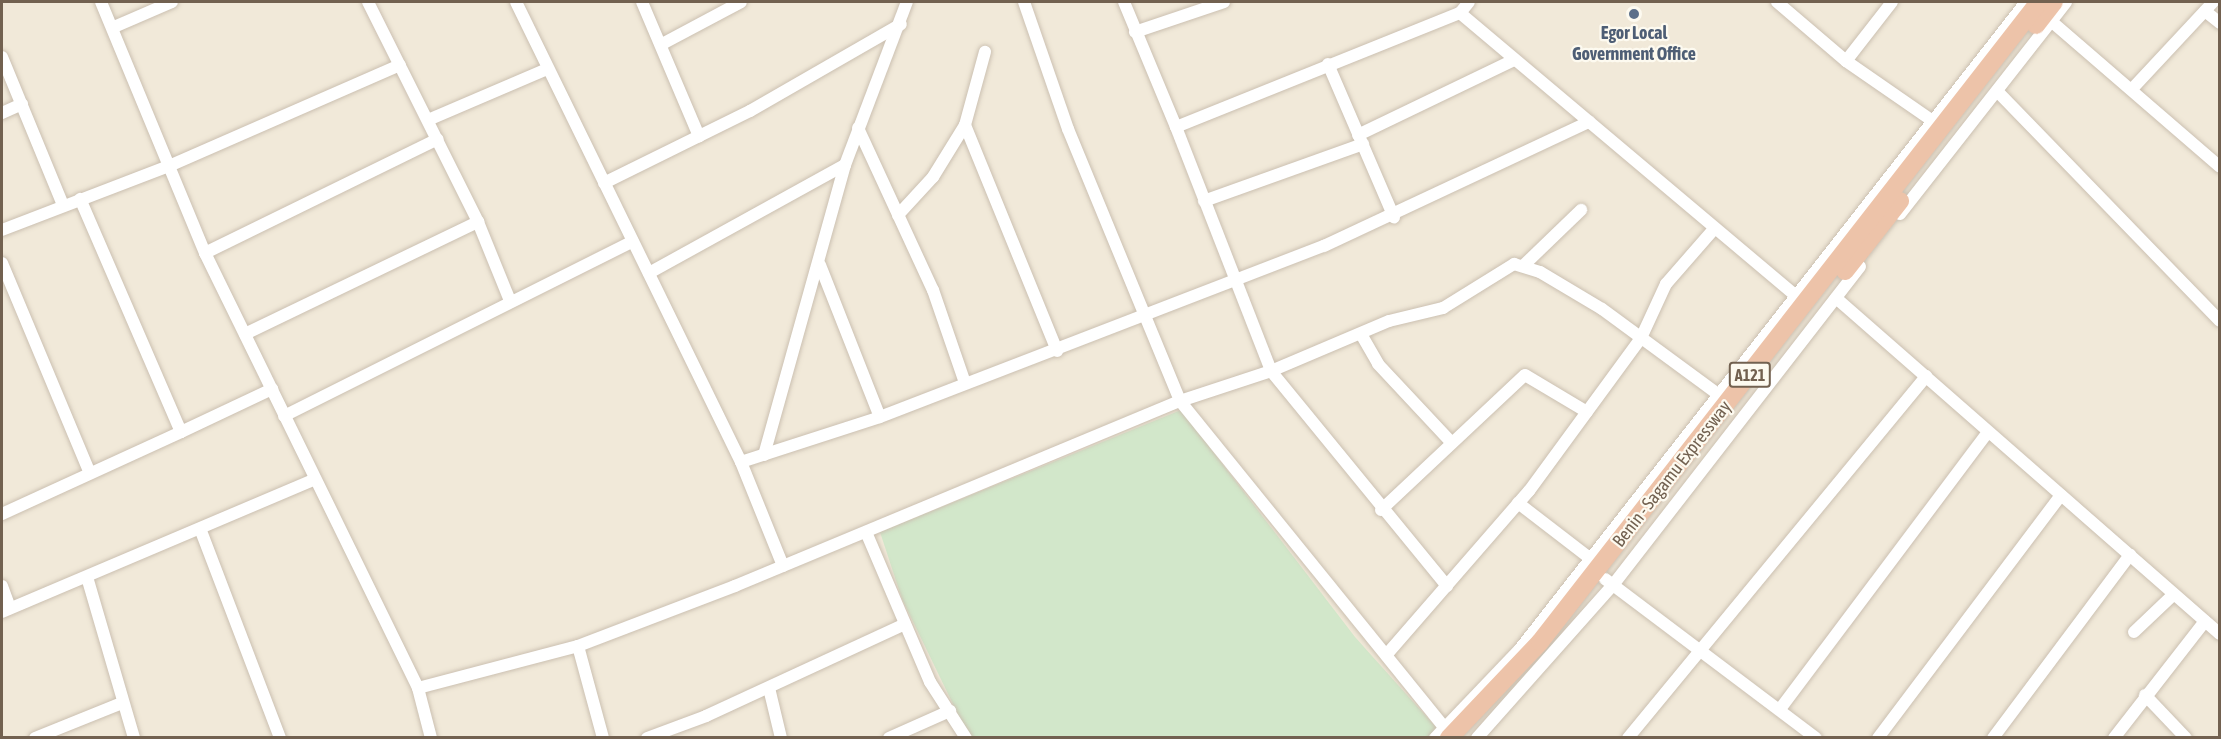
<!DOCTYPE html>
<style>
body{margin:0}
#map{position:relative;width:2221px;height:739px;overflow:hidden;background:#faf6ea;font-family:"Asap Condensed",sans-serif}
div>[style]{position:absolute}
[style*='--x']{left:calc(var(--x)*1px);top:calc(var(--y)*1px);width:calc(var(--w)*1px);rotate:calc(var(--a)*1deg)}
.residential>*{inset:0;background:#f1e9d9;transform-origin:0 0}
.green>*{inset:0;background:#d2e7ca}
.roads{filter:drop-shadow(0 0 2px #cbc0b1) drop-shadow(0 0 2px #cbc0b1)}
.minor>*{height:12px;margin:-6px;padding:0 6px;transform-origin:6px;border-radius:6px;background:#fff}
.highway>*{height:18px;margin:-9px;padding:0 9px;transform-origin:9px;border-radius:9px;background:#edc3a9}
.dots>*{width:16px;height:16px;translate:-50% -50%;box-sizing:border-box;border:3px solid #fdfaf0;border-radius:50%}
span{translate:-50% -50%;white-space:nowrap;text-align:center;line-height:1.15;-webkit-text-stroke:4.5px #fdfaf0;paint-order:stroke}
.shield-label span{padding:2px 4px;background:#fdfaf0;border:2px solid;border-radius:4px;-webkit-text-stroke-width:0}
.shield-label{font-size:16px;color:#726150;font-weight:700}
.service-label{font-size:18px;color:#4e5e75;font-weight:700}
.street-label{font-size:18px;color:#726150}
.frame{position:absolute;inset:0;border:3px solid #726150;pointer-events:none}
</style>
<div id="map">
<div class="residential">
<i style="left:2px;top:2px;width:2217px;height:735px"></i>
</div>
<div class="green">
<i style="clip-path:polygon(1181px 410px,1355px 637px,1442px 734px,1439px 738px,969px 737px,902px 599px,880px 532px)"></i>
</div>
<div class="roads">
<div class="minor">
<i style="--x:101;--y:2;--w:272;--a:67.5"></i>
<i style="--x:205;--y:253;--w:484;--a:63.9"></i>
<i style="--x:418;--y:688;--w:52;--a:75.4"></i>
<i style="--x:368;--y:2;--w:246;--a:63.4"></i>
<i style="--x:478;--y:222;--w:85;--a:67.9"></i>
<i style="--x:516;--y:2;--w:512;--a:63.94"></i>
<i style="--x:741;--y:462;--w:112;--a:68"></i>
<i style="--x:642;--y:2;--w:146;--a:67"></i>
<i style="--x:1024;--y:2;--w:134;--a:70.9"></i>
<i style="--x:1068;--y:129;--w:294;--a:67.6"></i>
<i style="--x:1180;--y:401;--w:422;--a:51"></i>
<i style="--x:1124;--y:2;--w:135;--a:67.4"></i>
<i style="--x:1176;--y:127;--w:306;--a:-21.9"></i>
<i style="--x:1460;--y:13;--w:14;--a:-51"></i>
<i style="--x:1777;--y:2;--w:91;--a:40.5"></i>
<i style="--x:1846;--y:61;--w:107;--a:34.7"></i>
<i style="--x:2205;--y:11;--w:19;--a:39"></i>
<i style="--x:1460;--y:13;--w:439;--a:40.1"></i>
<i style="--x:2051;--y:21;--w:223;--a:40.8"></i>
<i style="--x:114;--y:27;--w:63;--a:-23.3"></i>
<i style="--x:1135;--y:32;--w:94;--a:-18.6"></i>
<i style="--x:664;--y:43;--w:87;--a:-28"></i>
<i style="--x:2;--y:57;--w:160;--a:67.6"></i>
<i style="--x:1846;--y:61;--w:75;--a:-52.1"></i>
<i style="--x:1328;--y:64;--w:167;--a:66.7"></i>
<i style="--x:2132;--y:89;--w:119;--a:-47"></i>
<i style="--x:1997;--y:91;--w:320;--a:45.9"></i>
<i style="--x:2;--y:113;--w:22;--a:-24"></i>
<i style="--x:428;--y:120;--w:129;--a:-23.2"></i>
<i style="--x:965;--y:125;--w:244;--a:67.8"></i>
<i style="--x:1176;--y:127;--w:262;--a:68.7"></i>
<i style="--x:1271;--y:371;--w:278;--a:50.7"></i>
<i style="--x:858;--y:128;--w:179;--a:65.2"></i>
<i style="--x:933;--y:290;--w:98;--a:71"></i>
<i style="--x:1358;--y:135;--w:173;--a:-25.7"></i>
<i style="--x:604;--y:183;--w:163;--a:-26.3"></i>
<i style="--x:750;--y:111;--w:174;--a:-29.9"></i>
<i style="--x:1204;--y:201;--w:169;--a:-19.7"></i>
<i style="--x:1900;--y:214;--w:269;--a:-51.9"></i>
<i style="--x:898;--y:215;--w:52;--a:-47.4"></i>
<i style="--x:933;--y:177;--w:61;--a:-58.4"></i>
<i style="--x:965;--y:125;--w:76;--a:-74.7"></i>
<i style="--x:2;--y:230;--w:179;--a:-21"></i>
<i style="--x:169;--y:166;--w:252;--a:-23.6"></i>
<i style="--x:205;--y:253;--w:259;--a:-26.1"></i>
<i style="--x:2;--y:263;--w:228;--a:67.3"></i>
<i style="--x:820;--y:265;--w:163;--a:68.5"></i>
<i style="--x:1523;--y:266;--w:81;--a:-44"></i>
<i style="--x:649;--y:273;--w:224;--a:-28.9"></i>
<i style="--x:1836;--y:298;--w:510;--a:41.19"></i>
<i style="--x:245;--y:334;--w:259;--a:-25.7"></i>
<i style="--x:1361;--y:334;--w:34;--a:60"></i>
<i style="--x:1378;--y:364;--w:108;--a:46.9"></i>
<i style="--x:284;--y:416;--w:390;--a:-26.6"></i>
<i style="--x:181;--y:432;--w:101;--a:-25.3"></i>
<i style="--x:764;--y:455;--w:301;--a:-74.4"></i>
<i style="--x:845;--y:165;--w:174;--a:-69.2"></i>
<i style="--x:741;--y:462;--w:146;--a:-17.9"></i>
<i style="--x:880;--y:417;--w:476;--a:-21.1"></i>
<i style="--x:1324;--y:246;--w:293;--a:-25.1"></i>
<i style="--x:1518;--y:503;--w:92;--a:37.5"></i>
<i style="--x:1381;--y:510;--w:197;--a:-43.2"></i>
<i style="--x:1525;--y:375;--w:72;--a:30.8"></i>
<i style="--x:2;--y:514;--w:197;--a:-24.6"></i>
<i style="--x:181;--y:432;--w:254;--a:-113.4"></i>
<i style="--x:201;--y:531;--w:222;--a:69.1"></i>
<i style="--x:866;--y:532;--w:163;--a:66.9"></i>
<i style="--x:930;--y:682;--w:67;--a:57.3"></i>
<i style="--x:87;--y:577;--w:168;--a:73.7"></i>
<i style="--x:1605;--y:579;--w:264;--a:37"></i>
<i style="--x:2;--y:586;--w:23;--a:70"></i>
<i style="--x:2;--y:612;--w:340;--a:-23"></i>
<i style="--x:2134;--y:632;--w:55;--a:-43.5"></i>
<i style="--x:578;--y:646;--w:95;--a:74.8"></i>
<i style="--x:1388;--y:653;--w:215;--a:-49"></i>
<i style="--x:1529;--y:491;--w:190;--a:-53.8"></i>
<i style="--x:1641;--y:338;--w:60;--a:-65.2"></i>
<i style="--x:1666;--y:284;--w:73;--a:-48.9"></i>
<i style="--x:418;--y:688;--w:165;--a:-14.7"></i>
<i style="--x:578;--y:646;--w:168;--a:-20.9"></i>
<i style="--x:735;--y:586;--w:482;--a:-22.6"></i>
<i style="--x:1180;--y:401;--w:96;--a:-18.2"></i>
<i style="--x:1271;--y:371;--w:128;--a:-23"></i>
<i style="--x:1389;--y:321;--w:56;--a:-13.5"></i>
<i style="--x:1443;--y:308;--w:84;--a:-31.8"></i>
<i style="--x:1514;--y:264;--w:27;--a:17"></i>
<i style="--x:1540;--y:272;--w:72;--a:30.8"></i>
<i style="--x:1602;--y:309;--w:145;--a:36.3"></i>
<i style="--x:769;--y:688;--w:51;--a:76.5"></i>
<i style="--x:2145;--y:695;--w:59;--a:46.4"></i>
<i style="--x:1780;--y:709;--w:346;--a:-53.1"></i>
<i style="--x:35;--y:738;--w:94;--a:-21.9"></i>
<i style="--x:647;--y:738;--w:63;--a:-20.4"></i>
<i style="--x:706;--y:716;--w:219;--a:-24.8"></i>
<i style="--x:889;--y:738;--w:67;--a:-23.9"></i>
<i style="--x:1435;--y:738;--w:123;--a:-46.3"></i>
<i style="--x:1520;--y:649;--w:821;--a:-51.97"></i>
<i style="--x:1477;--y:738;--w:205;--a:-48.4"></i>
<i style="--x:1613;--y:585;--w:403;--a:-52.2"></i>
<i style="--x:1628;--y:738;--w:469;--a:-50.5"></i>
<i style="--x:1878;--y:738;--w:304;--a:-53"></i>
<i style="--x:1993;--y:738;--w:229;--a:-53.2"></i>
<i style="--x:2114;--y:738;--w:148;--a:-52.1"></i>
</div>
<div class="highway">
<i style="--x:2036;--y:25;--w:29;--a:-52"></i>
<i style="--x:1845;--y:271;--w:89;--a:-51.8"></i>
<i style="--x:1449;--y:738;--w:132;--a:-46.5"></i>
<i style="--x:1540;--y:642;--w:812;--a:-52.06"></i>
</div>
</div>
<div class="dots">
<i style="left:1634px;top:14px;background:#5c6f8a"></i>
</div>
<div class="shield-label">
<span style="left:1750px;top:375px">A121</span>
</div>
<div class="service-label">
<span style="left:1634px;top:44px">Egor Local<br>Government Office</span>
</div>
<div class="street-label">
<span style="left:1672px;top:474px;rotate:-52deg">Benin - Sagamu Expressway</span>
</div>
<div class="frame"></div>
</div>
